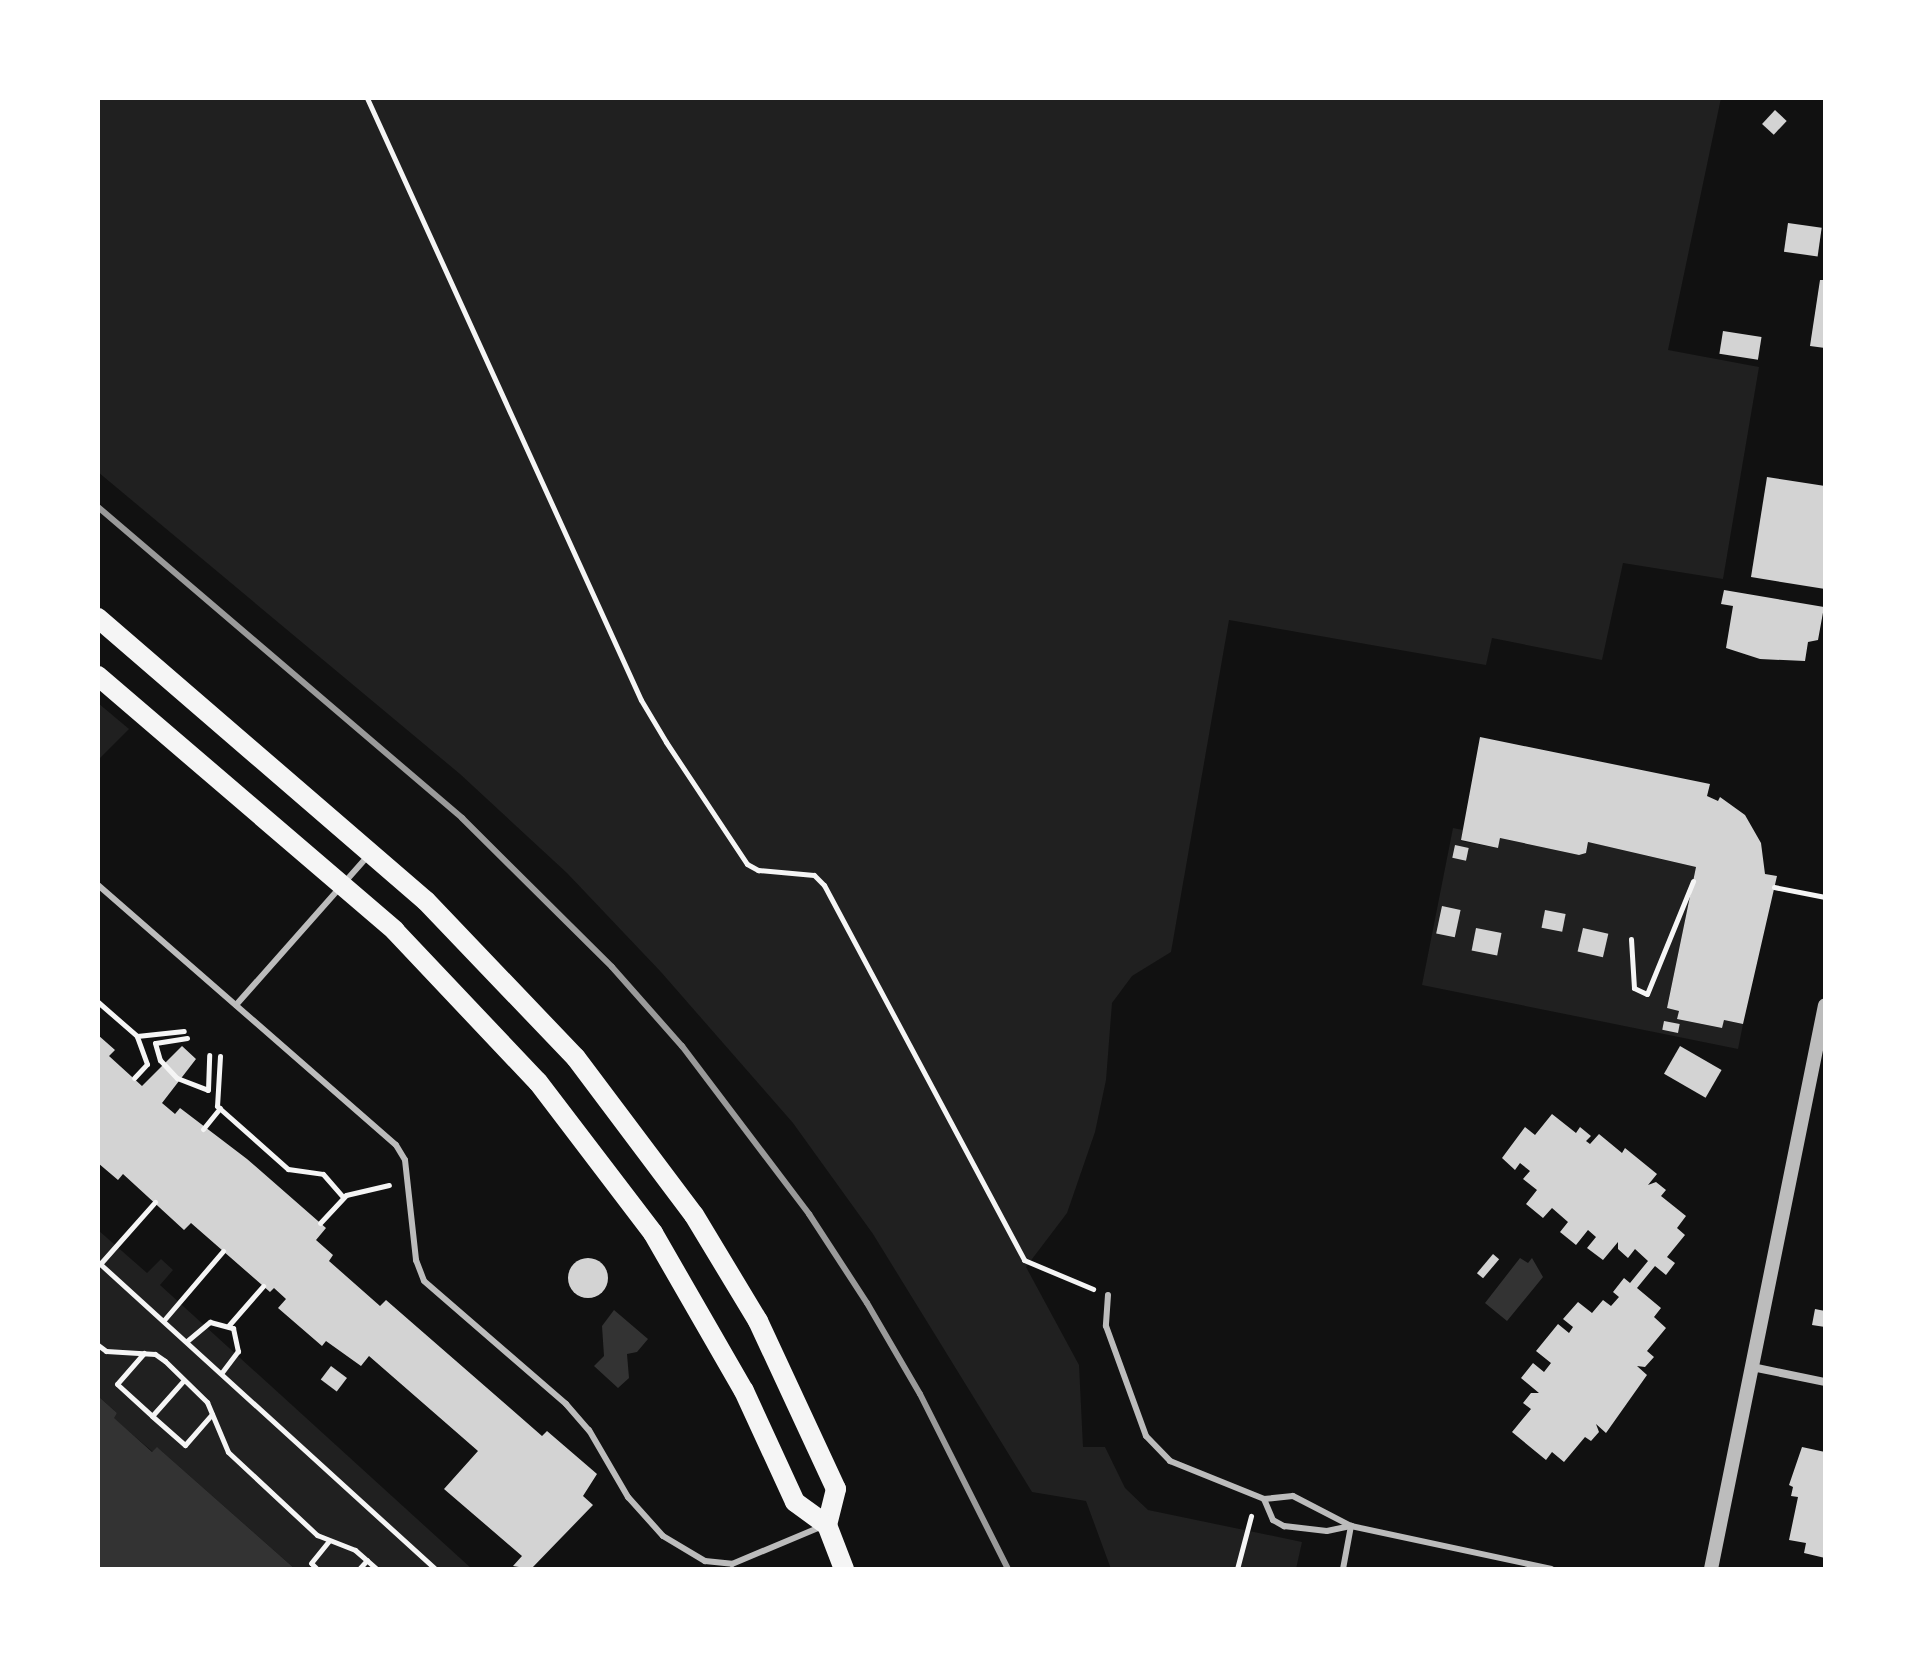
<!DOCTYPE html>
<style>
body{margin:0}
#map{position:relative;width:1923px;height:1667px;overflow:hidden;background:#111;font-family:Inter,sans-serif}
div>[style]{position:absolute}
[style*='--x']{left:calc(var(--x)*1px);top:calc(var(--y)*1px);width:calc(var(--w)*1px);rotate:calc(var(--a)*1deg)}
.green>*{inset:0;background:#202020}
.water>*{inset:0;background:#333}
.building>*{inset:0;background:#d3d3d3;transform-origin:0 0}
.round{border-radius:50%}
.path>*{height:5px;margin:-2.5px;padding:0 2.5px;transform-origin:2.5px;border-radius:2.5px;background:#f5f5f5}
.service>*{height:6px;margin:-3px;padding:0 3px;transform-origin:3px;border-radius:3px;background:#bcbcbc}
.minor>*{height:8px;margin:-4px;padding:0 4px;transform-origin:4px;border-radius:4px;background:#bcbcbc}
.tertiary>*{height:14px;margin:-7px;padding:0 7px;transform-origin:7px;border-radius:7px;background:#bcbcbc}
.primary>*{height:20px;margin:-10px;padding:0 10px;transform-origin:10px;border-radius:10px;background:#f5f5f5}
.rail>*{height:6px;margin:-3px;padding:0 3px;transform-origin:3px;border-radius:3px;background:#9a9a9a}
span{translate:-50% -50%;white-space:nowrap;text-align:center;line-height:1.15;-webkit-text-stroke:7px #fff;paint-order:stroke}
.frame{position:absolute;inset:0;border:100px solid #fff;pointer-events:none}
</style>
<div id="map">
<div class="green">
<i style="clip-path:polygon(98px 98px,1721px 98px,1668px 350px,1759px 367px,1723px 579px,1623px 563px,1602px 660px,1492px 638px,1486px 665px,1229px 620px,1171px 952px,1132px 976px,1112px 1003px,1106px 1080px,1095px 1132px,1067px 1213px,1026px 1267px,1079px 1365px,1083px 1447px,1105px 1447px,1125px 1488px,1148px 1510px,1302px 1542px,1296px 1569px,1111px 1569px,1086px 1501px,1032px 1492px,873px 1234px,793px 1123px,661px 972px,567px 873px,460px 774px,98px 472px)"></i>
<i style="clip-path:polygon(98px 703px,129px 729px,98px 760px)"></i>
<i style="clip-path:polygon(1453px 828px,1463px 830px,1461px 841px,1498px 848px,1500px 838px,1579px 855px,1586px 853px,1588px 842px,1696px 867px,1667px 1008px,1679px 1011px,1677px 1019px,1721px 1028px,1724px 1020px,1743px 1024px,1738px 1049px,1422px 985px)"></i>
<i style="clip-path:polygon(98px 1230px,147px 1273px,161px 1259px,173px 1270px,160px 1285px,472px 1569px,295px 1569px,158px 1448px,153px 1452px,113px 1418px,117px 1413px,98px 1396px)"></i>
</div>
<div class="water">
<i style="clip-path:polygon(1520px 1258px,1528px 1263px,1532px 1258px,1543px 1277px,1507px 1321px,1485px 1303px)"></i>
<i style="clip-path:polygon(614px 1310px,648px 1339px,637px 1352px,627px 1354px,629px 1378px,618px 1388px,594px 1366px,604px 1356px,602px 1326px)"></i>
<i style="clip-path:polygon(98px 1396px,117px 1413px,114px 1418px,152px 1452px,157px 1447px,295px 1569px,98px 1569px)"></i>
</div>
<div class="building">
<i style="left:1775px;top:110px;width:16px;height:19px;rotate:43deg"></i>
<i style="left:1788px;top:223px;width:34px;height:29px;rotate:8deg"></i>
<i style="clip-path:polygon(1820px 280px,1825px 280px,1825px 348px,1810px 346px)"></i>
<i style="left:1723px;top:331px;width:39px;height:23px;rotate:9deg"></i>
<i style="clip-path:polygon(1767px 477px,1825px 486px,1825px 589px,1751px 577px)"></i>
<i style="clip-path:polygon(1724px 590px,1824px 607px,1818px 640px,1808px 642px,1805px 661px,1760px 659px,1726px 648px,1733px 606px,1721px 604px)"></i>
<i style="clip-path:polygon(1480px 737px,1710px 784px,1707px 796px,1718px 801px,1720px 797px,1745px 815px,1761px 843px,1765px 874px,1777px 876px,1743px 1024px,1724px 1020px,1722px 1028px,1677px 1019px,1679px 1011px,1667px 1008px,1696px 867px,1588px 842px,1586px 853px,1579px 855px,1500px 838px,1498px 848px,1461px 840px)"></i>
<i style="left:1455px;top:845px;width:14px;height:13px;rotate:12deg"></i>
<i style="left:1442px;top:906px;width:19px;height:28px;rotate:12deg"></i>
<i style="left:1545px;top:910px;width:21px;height:18px;rotate:11deg"></i>
<i style="left:1476px;top:928px;width:26px;height:23px;rotate:11deg"></i>
<i style="left:1583px;top:928px;width:26px;height:24px;rotate:13deg"></i>
<i style="left:1664px;top:1021px;width:16px;height:9px;rotate:11deg"></i>
<i style="clip-path:polygon(98px 1035px,115px 1050px,109px 1056px,142px 1086px,182px 1046px,196px 1059px,162px 1103px,175px 1114px,180px 1108px,247px 1159px,326px 1228px,316px 1240px,333px 1255px,329px 1261px,380px 1306px,386px 1300px,542px 1436px,547px 1431px,597px 1474px,583px 1496px,593px 1505px,531px 1569px,513px 1566px,522px 1556px,444px 1489px,478px 1451px,369px 1356px,361px 1366px,326px 1341px,322px 1346px,278px 1308px,286px 1299px,274px 1288px,270px 1292px,191px 1223px,184px 1230px,123px 1174px,118px 1180px,98px 1163px)"></i>
<i style="left:1680px;top:1046px;width:48px;height:32px;rotate:30deg"></i>
<i style="clip-path:polygon(1552px 1114px,1576px 1133px,1580px 1127px,1591px 1136px,1586px 1141px,1590px 1144px,1599px 1134px,1622px 1153px,1625px 1148px,1657px 1174px,1648px 1185px,1656px 1182px,1666px 1190px,1661px 1196px,1686px 1216px,1677px 1228px,1685px 1235px,1667px 1257px,1675px 1263px,1666px 1275px,1655px 1266px,1637px 1288px,1661px 1308px,1654px 1317px,1666px 1328px,1647px 1351px,1654px 1357px,1645px 1367px,1637px 1366px,1647px 1375px,1606px 1433px,1596px 1424px,1599px 1432px,1591px 1441px,1585px 1437px,1564px 1462px,1552px 1452px,1546px 1460px,1512px 1432px,1531px 1409px,1523px 1403px,1531px 1393px,1539px 1393px,1521px 1378px,1533px 1363px,1544px 1372px,1551px 1363px,1536px 1351px,1558px 1324px,1569px 1333px,1573px 1327px,1563px 1319px,1578px 1302px,1592px 1313px,1603px 1300px,1611px 1306px,1619px 1297px,1613px 1292px,1624px 1278px,1630px 1283px,1648px 1261px,1635px 1249px,1628px 1258px,1618px 1249px,1618px 1242px,1603px 1260px,1587px 1248px,1596px 1237px,1588px 1230px,1576px 1245px,1560px 1232px,1568px 1222px,1552px 1208px,1543px 1218px,1526px 1204px,1537px 1190px,1523px 1179px,1530px 1171px,1520px 1163px,1515px 1170px,1502px 1158px,1525px 1127px,1535px 1135px)"></i>
<i style="left:1493px;top:1254px;width:8px;height:25px;rotate:40deg"></i>
<i class="round" style="left:568px;top:1258px;width:40px;height:40px"></i>
<i style="clip-path:polygon(1815px 1309px,1825px 1311px,1825px 1327px,1812px 1325px)"></i>
<i style="left:331px;top:1366px;width:20px;height:17px;rotate:37deg"></i>
<i style="clip-path:polygon(1802px 1447px,1825px 1452px,1825px 1558px,1804px 1553px,1806px 1543px,1789px 1540px,1798px 1497px,1791px 1496px,1793px 1487px,1789px 1485px)"></i>
</div>
<div class="path">
<i style="--x:367;--y:98;--w:661;--a:65.53"></i>
<i style="--x:641;--y:700;--w:49;--a:59.2"></i>
<i style="--x:666;--y:742;--w:146;--a:56.4"></i>
<i style="--x:747;--y:864;--w:13;--a:29"></i>
<i style="--x:758;--y:870;--w:56;--a:5.1"></i>
<i style="--x:814;--y:875;--w:14;--a:45"></i>
<i style="--x:824;--y:885;--w:425;--a:61.9"></i>
<i style="--x:1024;--y:1260;--w:75;--a:22.8"></i>
<i style="--x:1774;--y:887;--w:52;--a:11.1"></i>
<i style="--x:1631;--y:939;--w:49;--a:86.5"></i>
<i style="--x:1634;--y:988;--w:14;--a:25"></i>
<i style="--x:1647;--y:994;--w:122;--a:-67.8"></i>
<i style="--x:98;--y:1002;--w:52;--a:41.1"></i>
<i style="--x:187;--y:1038;--w:32;--a:171"></i>
<i style="--x:155;--y:1043;--w:18;--a:74"></i>
<i style="--x:160;--y:1060;--w:25;--a:47"></i>
<i style="--x:177;--y:1078;--w:33;--a:21"></i>
<i style="--x:208;--y:1090;--w:35;--a:-88"></i>
<i style="--x:220;--y:1056;--w:50;--a:93.4"></i>
<i style="--x:217;--y:1106;--w:95;--a:41.6"></i>
<i style="--x:288;--y:1169;--w:35;--a:8"></i>
<i style="--x:323;--y:1174;--w:30;--a:49"></i>
<i style="--x:134;--y:1078;--w:19;--a:-47"></i>
<i style="--x:147;--y:1064;--w:30;--a:-110"></i>
<i style="--x:137;--y:1036;--w:47;--a:-6.1"></i>
<i style="--x:203;--y:1129;--w:27;--a:-51"></i>
<i style="--x:320;--y:1223;--w:38;--a:-47"></i>
<i style="--x:346;--y:1195;--w:44;--a:-13.1"></i>
<i style="--x:98;--y:1262;--w:456;--a:42.3"></i>
<i style="--x:100;--y:1264;--w:83;--a:-48.4"></i>
<i style="--x:164;--y:1320;--w:91;--a:-49.5"></i>
<i style="--x:229;--y:1325;--w:52;--a:-48.9"></i>
<i style="--x:187;--y:1341;--w:30;--a:-40"></i>
<i style="--x:210;--y:1322;--w:24;--a:15"></i>
<i style="--x:233;--y:1328;--w:24;--a:78"></i>
<i style="--x:238;--y:1351;--w:26;--a:127"></i>
<i style="--x:98;--y:1345;--w:10;--a:37"></i>
<i style="--x:106;--y:1351;--w:49;--a:3.5"></i>
<i style="--x:155;--y:1354;--w:12;--a:35"></i>
<i style="--x:165;--y:1361;--w:59;--a:44.3"></i>
<i style="--x:207;--y:1402;--w:54;--a:67.2"></i>
<i style="--x:228;--y:1452;--w:122;--a:43"></i>
<i style="--x:317;--y:1535;--w:41;--a:21.5"></i>
<i style="--x:355;--y:1550;--w:29;--a:41"></i>
<i style="--x:144;--y:1353;--w:41;--a:131.1"></i>
<i style="--x:117;--y:1384;--w:47;--a:42.4"></i>
<i style="--x:152;--y:1416;--w:48;--a:-48.4"></i>
<i style="--x:152;--y:1416;--w:44;--a:41.3"></i>
<i style="--x:185;--y:1445;--w:41;--a:-48.9"></i>
<i style="--x:317;--y:1569;--w:8;--a:-135"></i>
<i style="--x:311;--y:1563;--w:28;--a:-51"></i>
<i style="--x:359;--y:1569;--w:12;--a:-48"></i>
<i style="--x:1237;--y:1569;--w:55;--a:-75.2"></i>
</div>
<div class="service">
<i style="--x:98;--y:885;--w:395;--a:41.1"></i>
<i style="--x:396;--y:1145;--w:17;--a:59"></i>
<i style="--x:405;--y:1160;--w:101;--a:83.7"></i>
<i style="--x:416;--y:1260;--w:22;--a:69"></i>
<i style="--x:424;--y:1281;--w:188;--a:40.9"></i>
<i style="--x:566;--y:1404;--w:35;--a:49"></i>
<i style="--x:589;--y:1430;--w:78;--a:59.8"></i>
<i style="--x:628;--y:1497;--w:52;--a:48.1"></i>
<i style="--x:663;--y:1536;--w:49;--a:30.8"></i>
<i style="--x:705;--y:1561;--w:27;--a:6"></i>
<i style="--x:732;--y:1564;--w:99;--a:-22.7"></i>
<i style="--x:236;--y:1005;--w:198;--a:-48.5"></i>
<i style="--x:1108;--y:1295;--w:31;--a:94"></i>
<i style="--x:1106;--y:1326;--w:117;--a:70"></i>
<i style="--x:1146;--y:1436;--w:35;--a:46"></i>
<i style="--x:1170;--y:1461;--w:101;--a:22"></i>
<i style="--x:1264;--y:1499;--w:29;--a:-6"></i>
<i style="--x:1293;--y:1496;--w:65;--a:27.3"></i>
<i style="--x:1351;--y:1526;--w:205;--a:12.1"></i>
<i style="--x:1264;--y:1499;--w:23;--a:67"></i>
<i style="--x:1273;--y:1520;--w:13;--a:29"></i>
<i style="--x:1284;--y:1526;--w:43;--a:6.6"></i>
<i style="--x:1327;--y:1531;--w:25;--a:-12"></i>
<i style="--x:1343;--y:1569;--w:44;--a:-79.5"></i>
</div>
<div class="minor">
<i style="--x:1752;--y:1367;--w:75;--a:11.6"></i>
</div>
<div class="tertiary">
<i style="--x:1711;--y:1569;--w:575;--a:-78.57"></i>
</div>
<div class="primary">
<i style="--x:98;--y:618;--w:433;--a:40.8"></i>
<i style="--x:426;--y:901;--w:217;--a:46.3"></i>
<i style="--x:576;--y:1058;--w:196;--a:53.1"></i>
<i style="--x:694;--y:1215;--w:124;--a:58.9"></i>
<i style="--x:758;--y:1321;--w:185;--a:65.1"></i>
<i style="--x:836;--y:1489;--w:37;--a:104"></i>
<i style="--x:98;--y:676;--w:391;--a:40.6"></i>
<i style="--x:395;--y:931;--w:208;--a:46.6"></i>
<i style="--x:538;--y:1082;--w:190;--a:52.7"></i>
<i style="--x:653;--y:1233;--w:182;--a:60.1"></i>
<i style="--x:744;--y:1391;--w:122;--a:65.3"></i>
<i style="--x:795;--y:1502;--w:39;--a:36"></i>
<i style="--x:827;--y:1525;--w:47;--a:68.9"></i>
</div>
<div class="rail">
<i style="--x:98;--y:507;--w:479;--a:40.5"></i>
<i style="--x:462;--y:818;--w:211;--a:44.8"></i>
<i style="--x:612;--y:967;--w:106;--a:48.5"></i>
<i style="--x:682;--y:1046;--w:211;--a:52.9"></i>
<i style="--x:809;--y:1214;--w:106;--a:56.9"></i>
<i style="--x:867;--y:1303;--w:105;--a:59.8"></i>
<i style="--x:920;--y:1394;--w:196;--a:63.3"></i>
</div>
<div class="frame"></div>
</div>
